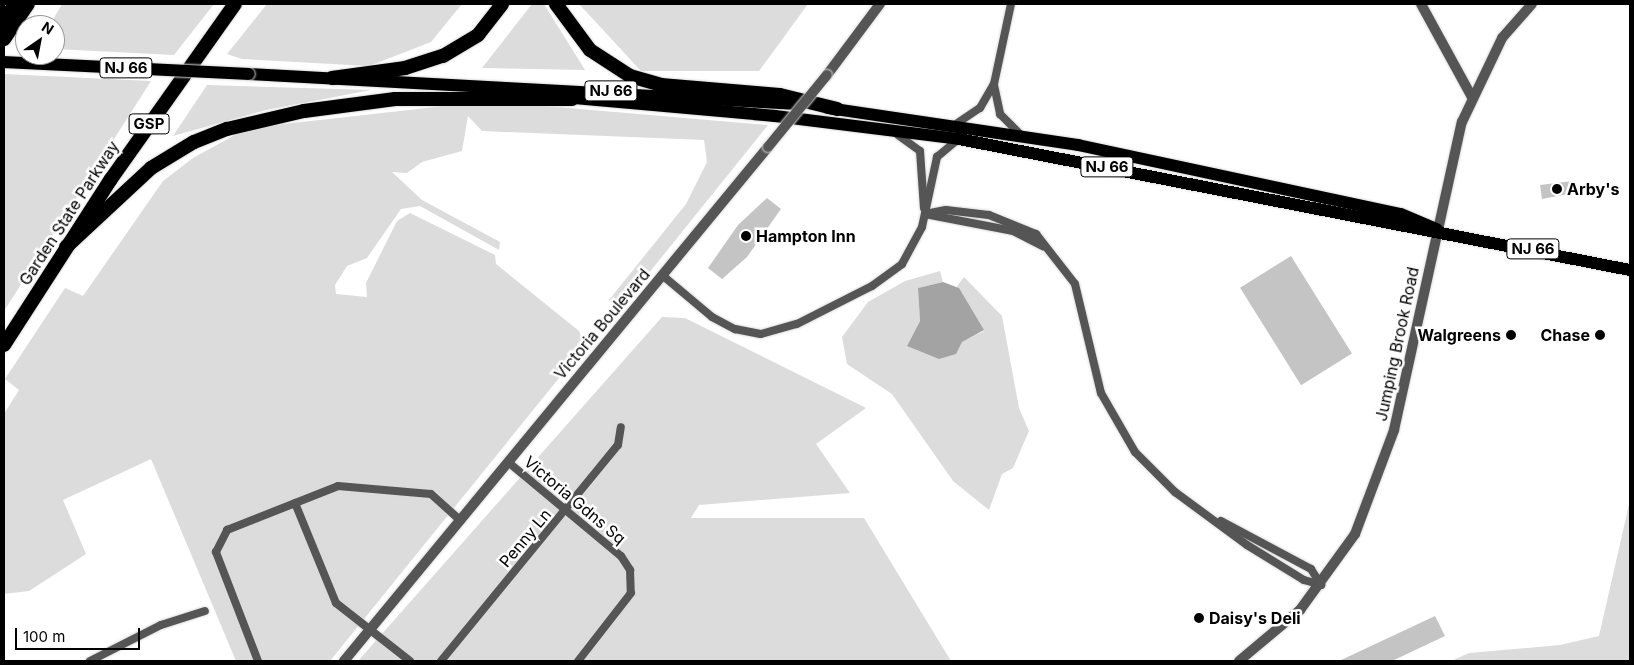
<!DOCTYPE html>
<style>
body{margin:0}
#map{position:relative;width:1634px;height:665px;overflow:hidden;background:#fff;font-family:Inter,sans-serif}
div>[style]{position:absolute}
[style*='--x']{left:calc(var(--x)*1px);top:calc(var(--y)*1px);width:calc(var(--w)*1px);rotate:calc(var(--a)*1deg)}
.green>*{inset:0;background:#dcdcdc}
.water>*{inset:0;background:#a3a3a3}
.building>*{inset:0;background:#c4c4c4;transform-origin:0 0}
.roads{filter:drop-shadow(0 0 1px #dbdbdb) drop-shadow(0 0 1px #dbdbdb)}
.minor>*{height:8px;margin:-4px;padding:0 4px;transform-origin:4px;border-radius:4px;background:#555}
.tertiary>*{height:10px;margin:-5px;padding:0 5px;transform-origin:5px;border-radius:5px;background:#555}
.trunk>*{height:12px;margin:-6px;padding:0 6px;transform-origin:6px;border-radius:6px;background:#000}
.motorway>*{height:14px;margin:-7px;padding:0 7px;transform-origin:7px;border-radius:7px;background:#000}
.bridges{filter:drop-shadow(0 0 1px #dbdbdb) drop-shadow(0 0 1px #dbdbdb)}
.tertiary-bridge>*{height:10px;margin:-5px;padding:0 5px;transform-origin:5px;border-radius:5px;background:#555}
.trunk-bridge>*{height:12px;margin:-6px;padding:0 6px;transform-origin:6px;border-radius:6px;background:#000}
.dots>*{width:14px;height:14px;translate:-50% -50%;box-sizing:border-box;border:2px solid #fff;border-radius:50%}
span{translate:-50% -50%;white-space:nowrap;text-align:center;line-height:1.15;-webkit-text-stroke:5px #fff;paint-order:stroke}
.shield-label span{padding:1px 4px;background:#fff;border:1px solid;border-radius:4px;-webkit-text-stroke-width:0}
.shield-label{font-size:15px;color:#000;font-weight:700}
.poi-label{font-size:16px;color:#000;font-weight:700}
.left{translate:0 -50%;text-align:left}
.right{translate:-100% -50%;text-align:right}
.street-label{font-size:16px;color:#000}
.frame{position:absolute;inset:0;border:5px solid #000;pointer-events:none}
.north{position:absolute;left:15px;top:15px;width:50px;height:50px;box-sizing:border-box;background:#fff;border:1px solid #999;border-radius:50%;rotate:33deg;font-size:14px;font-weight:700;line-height:20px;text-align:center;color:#000}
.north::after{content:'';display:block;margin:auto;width:18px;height:22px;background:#000;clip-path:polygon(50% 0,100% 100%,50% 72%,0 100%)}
.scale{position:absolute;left:15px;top:628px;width:125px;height:22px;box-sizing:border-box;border:2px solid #000;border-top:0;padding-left:6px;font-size:15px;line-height:18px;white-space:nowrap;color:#000;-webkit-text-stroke:4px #fff;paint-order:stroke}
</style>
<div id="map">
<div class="green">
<i style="clip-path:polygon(62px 4px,214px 4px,174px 55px,55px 49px,55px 25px,50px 25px)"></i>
<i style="clip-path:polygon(267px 4px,462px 4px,431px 42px,369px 66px,242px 59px,227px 54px)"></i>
<i style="clip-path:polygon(532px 4px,544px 4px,585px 70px,482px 68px)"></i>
<i style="clip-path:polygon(579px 4px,808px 4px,759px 71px,641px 71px)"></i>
<i style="clip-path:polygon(4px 74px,151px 81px,4px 311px)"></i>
<i style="clip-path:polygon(207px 85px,371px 90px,266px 110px,173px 136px)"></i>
<i style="clip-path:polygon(462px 104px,545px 106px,768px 125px,620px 309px,609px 300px,686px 204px,707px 162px,704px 140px,482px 131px,468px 116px,462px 151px,422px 162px,407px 173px,392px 172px,422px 200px,500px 242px,499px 250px,420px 206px,401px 209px,367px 258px,347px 266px,335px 285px,336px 294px,367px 297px,366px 283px,397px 221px,410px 213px,495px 255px,496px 264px,579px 331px,585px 346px,330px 661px,236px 661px,151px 459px,63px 500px,86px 554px,29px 591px,4px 594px,4px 414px,19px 390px,5px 379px,65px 288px,83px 296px,163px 181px,193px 158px,235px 135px,266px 126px)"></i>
<i style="clip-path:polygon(940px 271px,943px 282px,918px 288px,920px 321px,907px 346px,961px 342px,984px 331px,957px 286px,964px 277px,1002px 316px,1019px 408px,1029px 431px,1013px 468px,1002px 474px,989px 510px,953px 481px,892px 394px,847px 364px,842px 337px,868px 302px,905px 281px)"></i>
<i style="clip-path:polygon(662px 317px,685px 318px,866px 408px,816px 444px,850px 493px,699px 505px,691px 518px,864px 518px,951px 661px,358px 661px)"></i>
<i style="clip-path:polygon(1630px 500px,1630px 661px,1451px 661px,1469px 653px,1560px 645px,1599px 636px)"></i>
</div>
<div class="water">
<i style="clip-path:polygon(943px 282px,959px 288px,984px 330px,962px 342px,956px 354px,939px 359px,907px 346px,920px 321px,918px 288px)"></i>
</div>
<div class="building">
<i style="clip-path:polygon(1573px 181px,1573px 193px,1542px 199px,1540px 185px)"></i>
<i style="clip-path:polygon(767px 198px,781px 209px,747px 257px,722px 279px,708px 268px,738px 225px)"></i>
<i style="left:1291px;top:256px;width:115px;height:60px;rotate:58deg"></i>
<i style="clip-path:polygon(1435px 616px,1445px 636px,1392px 661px,1339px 661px)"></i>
</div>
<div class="roads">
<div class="minor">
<i style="--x:994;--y:85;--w:30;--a:78"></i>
<i style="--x:1000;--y:114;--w:28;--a:45"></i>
<i style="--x:956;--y:124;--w:29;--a:-34"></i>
<i style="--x:980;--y:108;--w:28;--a:-60"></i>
<i style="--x:994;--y:84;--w:82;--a:-78"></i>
<i style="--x:898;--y:135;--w:27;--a:36"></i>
<i style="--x:920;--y:151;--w:57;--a:86"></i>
<i style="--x:925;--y:214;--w:21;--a:-11"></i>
<i style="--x:946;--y:210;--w:43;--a:6.6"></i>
<i style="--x:989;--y:215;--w:51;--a:22"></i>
<i style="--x:1036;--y:234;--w:63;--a:52"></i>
<i style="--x:1075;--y:284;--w:112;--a:76.6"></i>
<i style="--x:1101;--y:393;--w:68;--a:60"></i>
<i style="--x:1135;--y:452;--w:57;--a:45"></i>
<i style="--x:1175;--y:492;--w:89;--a:36.4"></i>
<i style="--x:1247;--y:545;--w:67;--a:31.6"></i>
<i style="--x:1304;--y:580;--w:18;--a:16"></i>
<i style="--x:925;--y:214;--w:90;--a:10.9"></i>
<i style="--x:1013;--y:231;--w:34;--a:27"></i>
<i style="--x:662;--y:275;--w:65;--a:40"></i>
<i style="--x:712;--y:317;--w:26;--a:28"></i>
<i style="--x:735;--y:329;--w:26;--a:11"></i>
<i style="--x:761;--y:334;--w:37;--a:-16"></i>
<i style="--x:797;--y:324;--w:84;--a:-26.9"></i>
<i style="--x:872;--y:286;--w:37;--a:-36"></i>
<i style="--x:902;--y:264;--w:42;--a:-61.6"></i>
<i style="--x:922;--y:227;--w:72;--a:-77.9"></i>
<i style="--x:937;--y:157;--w:26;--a:-40"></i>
<i style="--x:508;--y:462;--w:147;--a:39.8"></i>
<i style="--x:621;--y:556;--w:17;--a:57"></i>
<i style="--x:630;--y:570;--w:23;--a:88"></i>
<i style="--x:631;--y:593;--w:86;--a:127.9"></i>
<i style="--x:295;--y:503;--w:108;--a:67.7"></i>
<i style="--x:336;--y:603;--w:94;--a:38.1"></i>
<i style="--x:1221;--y:521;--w:102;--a:28.1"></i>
<i style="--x:1311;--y:569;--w:19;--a:58"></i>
<i style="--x:90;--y:661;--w:80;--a:-26.9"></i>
<i style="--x:161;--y:625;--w:46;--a:-17.7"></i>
<i style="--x:258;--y:661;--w:117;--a:-111.1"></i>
<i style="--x:216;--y:552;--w:25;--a:-63"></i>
<i style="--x:227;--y:530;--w:119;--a:-21.6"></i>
<i style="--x:338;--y:486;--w:93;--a:4.9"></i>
<i style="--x:431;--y:494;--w:40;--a:42"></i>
<i style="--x:441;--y:661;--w:279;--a:-50.7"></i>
<i style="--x:618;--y:445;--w:18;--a:-81"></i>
</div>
<div class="tertiary">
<i style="--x:1421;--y:4;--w:106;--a:61.3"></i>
<i style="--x:827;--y:75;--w:89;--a:-53.3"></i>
<i style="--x:344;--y:661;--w:666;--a:-50.48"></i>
<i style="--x:1239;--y:661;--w:80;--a:-39.9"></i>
<i style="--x:1300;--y:610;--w:94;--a:-54.1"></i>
<i style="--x:1355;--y:534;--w:111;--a:-69.4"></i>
<i style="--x:1394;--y:430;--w:315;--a:-77.6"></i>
<i style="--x:1462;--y:122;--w:93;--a:-64.5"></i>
<i style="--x:1502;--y:38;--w:45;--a:-48.6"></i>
</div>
<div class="trunk">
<i style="--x:249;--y:74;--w:550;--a:3.13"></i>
<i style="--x:563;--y:97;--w:213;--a:5.1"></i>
<i style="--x:775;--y:116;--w:185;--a:7.1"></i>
<i style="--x:959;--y:139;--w:684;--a:11.05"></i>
<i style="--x:828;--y:108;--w:253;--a:8.4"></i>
<i style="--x:1078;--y:145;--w:330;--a:12.1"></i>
<i style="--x:1401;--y:214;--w:39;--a:23"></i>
</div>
<div class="motorway">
<i style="--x:556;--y:4;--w:57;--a:53.5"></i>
<i style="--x:590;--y:50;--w:48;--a:33"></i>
<i style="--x:630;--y:76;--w:32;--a:16"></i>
<i style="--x:661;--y:85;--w:119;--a:4.8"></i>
<i style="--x:780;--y:95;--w:59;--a:13.8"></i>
<i style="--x:4;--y:26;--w:24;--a:-66"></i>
<i style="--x:4;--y:39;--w:42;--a:-55.6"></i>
<i style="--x:332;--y:78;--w:74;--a:-7.8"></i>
<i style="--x:405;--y:68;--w:40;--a:-18"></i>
<i style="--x:443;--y:56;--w:41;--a:-31"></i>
<i style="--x:478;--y:35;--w:39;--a:-52"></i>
<i style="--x:66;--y:247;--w:116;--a:-42.9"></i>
<i style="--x:151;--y:168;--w:50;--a:-31.2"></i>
<i style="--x:194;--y:142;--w:35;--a:-22"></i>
<i style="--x:227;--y:129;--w:79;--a:-13.2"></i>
<i style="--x:304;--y:111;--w:92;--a:-7.5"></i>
<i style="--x:395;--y:99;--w:177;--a:0"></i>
<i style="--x:4;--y:345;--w:197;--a:-57.2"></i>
<i style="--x:111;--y:179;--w:214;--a:-54.7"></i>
</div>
</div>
<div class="bridges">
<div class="tertiary-bridge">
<i style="--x:768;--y:147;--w:93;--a:-50.7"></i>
</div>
<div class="trunk-bridge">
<i style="--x:4;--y:62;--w:245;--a:2.8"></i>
</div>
</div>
<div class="dots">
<i style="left:1557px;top:189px;background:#000"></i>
<i style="left:746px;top:236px;background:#000"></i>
<i style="left:1511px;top:335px;background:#000"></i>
<i style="left:1600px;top:335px;background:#000"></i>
<i style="left:1199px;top:618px;background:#000"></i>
</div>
<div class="shield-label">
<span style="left:126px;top:68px">NJ 66</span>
<span style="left:611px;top:91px">NJ 66</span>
<span style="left:149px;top:124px">GSP</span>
<span style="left:1107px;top:167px">NJ 66</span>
<span style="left:1533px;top:249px">NJ 66</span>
</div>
<div class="poi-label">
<span class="left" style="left:1567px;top:189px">Arby's</span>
<span class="left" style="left:756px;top:236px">Hampton Inn</span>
<span class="right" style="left:1501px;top:335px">Walgreens</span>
<span class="right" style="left:1590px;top:335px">Chase</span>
<span class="left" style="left:1209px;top:618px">Daisy's Deli</span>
</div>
<div class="street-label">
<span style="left:69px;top:213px;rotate:-57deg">Garden State Parkway</span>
<span style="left:602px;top:324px;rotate:-50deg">Victoria Boulevard</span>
<span style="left:1397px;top:344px;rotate:-78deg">Jumping Brook Road</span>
<span style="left:575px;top:500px;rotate:40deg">Victoria Gdns Sq</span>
<span style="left:525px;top:538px;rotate:-50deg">Penny Ln</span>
</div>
<div class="frame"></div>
<div class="north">N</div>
<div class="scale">100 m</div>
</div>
